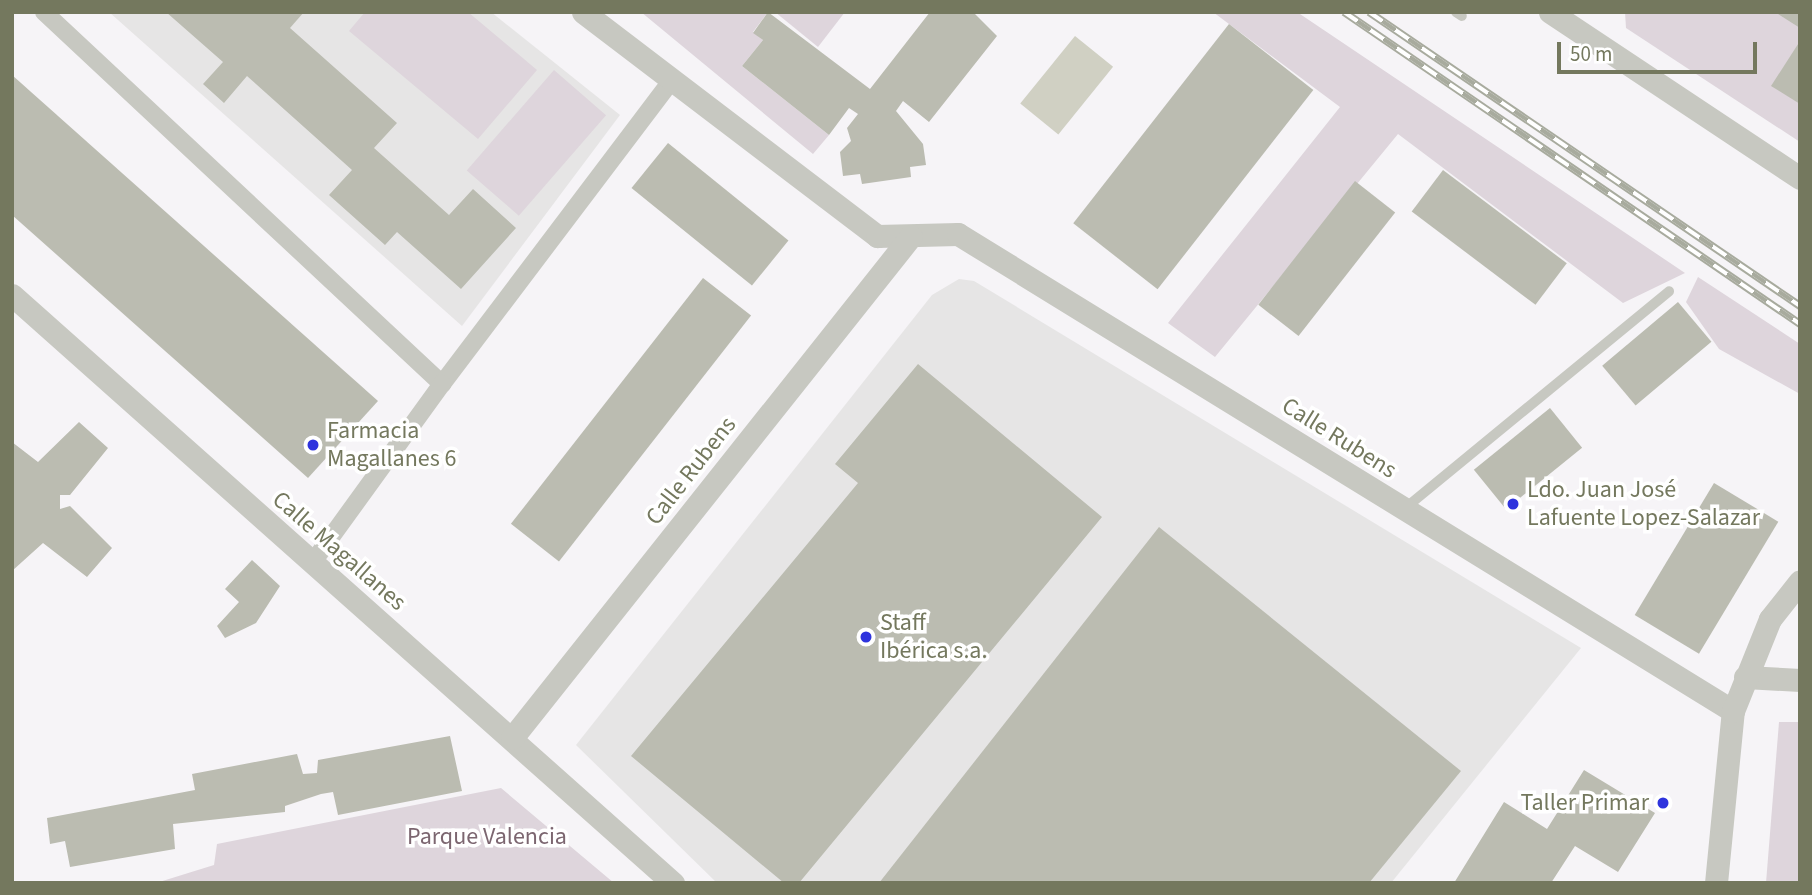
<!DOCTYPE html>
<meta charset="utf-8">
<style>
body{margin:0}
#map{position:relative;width:1812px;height:895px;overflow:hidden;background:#f6f4f7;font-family:"Source Sans 3",sans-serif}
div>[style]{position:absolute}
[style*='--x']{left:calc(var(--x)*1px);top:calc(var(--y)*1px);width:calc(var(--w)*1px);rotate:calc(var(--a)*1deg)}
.built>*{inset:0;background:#e6e5e5}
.green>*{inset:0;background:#ded5dc;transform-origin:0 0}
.water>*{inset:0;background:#d0d0c3;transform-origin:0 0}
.building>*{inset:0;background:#bbbcb1;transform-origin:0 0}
.service>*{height:10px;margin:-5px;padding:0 5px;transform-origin:5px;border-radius:5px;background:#c7c8c1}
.pedestrian>*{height:18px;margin:-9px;padding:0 9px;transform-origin:9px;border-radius:9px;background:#c7c8c1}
.minor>*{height:23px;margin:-11.5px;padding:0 11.5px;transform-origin:11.5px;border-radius:11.5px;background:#c7c8c1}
.rail>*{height:8px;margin-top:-4px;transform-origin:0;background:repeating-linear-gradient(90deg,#fff 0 16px,#a8ab9e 0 32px);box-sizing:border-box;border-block:2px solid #a8ab9e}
.dots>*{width:19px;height:19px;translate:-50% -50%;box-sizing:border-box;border:4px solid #fff;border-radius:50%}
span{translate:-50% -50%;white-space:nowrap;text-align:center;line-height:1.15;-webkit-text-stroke:7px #fff;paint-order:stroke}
.poi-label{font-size:24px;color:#74785e}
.left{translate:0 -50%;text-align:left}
.right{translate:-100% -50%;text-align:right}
.street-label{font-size:24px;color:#74785e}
.park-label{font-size:24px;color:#7c6670}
.frame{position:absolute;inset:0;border:14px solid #74785e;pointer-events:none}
.scale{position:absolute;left:1557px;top:42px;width:200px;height:32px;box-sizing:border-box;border:4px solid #74785e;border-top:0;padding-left:9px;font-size:21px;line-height:24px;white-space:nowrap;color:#74785e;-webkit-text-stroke:5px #fff;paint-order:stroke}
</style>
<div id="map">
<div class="built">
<i style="clip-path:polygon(109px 12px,491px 12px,620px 115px,462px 326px)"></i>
<i style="clip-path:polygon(959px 279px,974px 281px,1581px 648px,1391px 883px,717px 883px,576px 745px,932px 295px)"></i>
</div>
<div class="green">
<i style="clip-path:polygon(365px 12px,468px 12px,537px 70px,478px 139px,349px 31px)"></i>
<i style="clip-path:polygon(641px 12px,768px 12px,753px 32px,763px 40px,742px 66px,829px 135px,813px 154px)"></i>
<i style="clip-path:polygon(775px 12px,845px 12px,818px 47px)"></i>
<i style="clip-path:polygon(1213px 12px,1297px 12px,1685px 273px,1623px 303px,1398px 134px,1215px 357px,1168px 323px,1340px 107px)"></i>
<i style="clip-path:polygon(1625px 12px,1800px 12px,1800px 142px,1626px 28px)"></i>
<i style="left:554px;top:70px;width:69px;height:133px;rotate:41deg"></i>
<i style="clip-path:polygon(1698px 277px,1800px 344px,1800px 394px,1719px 349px,1686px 302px)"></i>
<i style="clip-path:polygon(1779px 722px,1800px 722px,1800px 883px,1766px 883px)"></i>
<i style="clip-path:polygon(501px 788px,614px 883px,156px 883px,214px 865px,217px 844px)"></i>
</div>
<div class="water">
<i style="left:1075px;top:36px;width:49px;height:87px;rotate:39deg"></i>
</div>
<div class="building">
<i style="clip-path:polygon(166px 12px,304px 12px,290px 28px,397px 123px,374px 148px,449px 215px,473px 189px,516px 228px,461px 289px,397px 232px,385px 245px,329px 195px,352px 170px,247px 76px,224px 103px,203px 84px,223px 62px)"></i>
<i style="clip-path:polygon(768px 12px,870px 89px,930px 12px,973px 12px,997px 36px,929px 122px,903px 101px,896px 111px,923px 144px,926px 165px,910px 167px,911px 177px,862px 184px,860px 174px,843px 176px,840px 152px,851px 141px,847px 128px,858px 114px,849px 108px,829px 135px,742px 66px,763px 40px,753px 33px)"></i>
<i style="clip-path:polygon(1775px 12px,1800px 12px,1800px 28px)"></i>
<i style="left:1229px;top:24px;width:107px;height:253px;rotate:38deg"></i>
<i style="clip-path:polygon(1800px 41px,1800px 104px,1771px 86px)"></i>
<i style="clip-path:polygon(12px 75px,378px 401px,308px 478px,12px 215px)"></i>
<i style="left:668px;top:143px;width:155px;height:58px;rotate:39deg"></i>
<i style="left:1443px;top:170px;width:155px;height:52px;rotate:37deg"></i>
<i style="left:1355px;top:181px;width:51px;height:157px;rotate:38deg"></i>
<i style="left:703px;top:278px;width:61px;height:312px;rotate:38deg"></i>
<i style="left:1678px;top:302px;width:52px;height:99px;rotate:50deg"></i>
<i style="clip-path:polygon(918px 364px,1102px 517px,799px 883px,784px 883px,631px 756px,858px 483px,835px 464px)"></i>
<i style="left:1550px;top:408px;width:51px;height:98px;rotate:51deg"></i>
<i style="clip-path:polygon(79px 422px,108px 448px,70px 495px,60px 495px,60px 509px,70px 506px,112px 548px,87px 577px,43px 543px,12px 571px,12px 442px,38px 462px)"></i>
<i style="left:1714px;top:483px;width:75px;height:154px;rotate:31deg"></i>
<i style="clip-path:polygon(1159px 527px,1461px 771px,1369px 883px,879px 883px)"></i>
<i style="clip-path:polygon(252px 560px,280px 586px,256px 623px,225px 638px,217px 626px,239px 602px,225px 589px)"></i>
<i style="clip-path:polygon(450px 736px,462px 791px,338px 815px,333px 792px,321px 794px,285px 806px,285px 812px,173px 824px,175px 849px,70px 867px,65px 841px,50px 844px,47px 818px,195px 790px,192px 774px,297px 754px,303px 774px,317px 773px,318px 760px)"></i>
<i style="clip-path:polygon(1584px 770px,1655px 813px,1618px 872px,1575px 846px,1551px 883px,1454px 883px,1504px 802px,1547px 829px)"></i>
</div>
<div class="service">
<i style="--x:1456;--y:12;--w:7;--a:34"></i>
<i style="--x:1404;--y:509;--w:343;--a:-39.4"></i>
</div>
<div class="pedestrian">
<i style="--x:44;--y:12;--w:545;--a:43.07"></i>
<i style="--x:442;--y:384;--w:378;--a:-52.9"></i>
<i style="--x:313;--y:562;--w:220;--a:-54.1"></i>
</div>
<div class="minor">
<i style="--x:583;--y:12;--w:370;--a:37.3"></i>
<i style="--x:877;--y:236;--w:81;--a:-1.4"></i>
<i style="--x:958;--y:234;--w:910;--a:31.61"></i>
<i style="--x:1550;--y:12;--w:300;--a:33.6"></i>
<i style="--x:12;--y:295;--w:885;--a:41.66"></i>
<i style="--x:1745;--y:677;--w:55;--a:3.1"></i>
<i style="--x:512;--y:738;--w:641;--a:-51.52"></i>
<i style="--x:1716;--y:883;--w:173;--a:-84.4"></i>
<i style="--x:1733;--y:711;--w:99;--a:-68.1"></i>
<i style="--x:1770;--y:619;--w:48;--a:-51.7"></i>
</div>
<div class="rail">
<i style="--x:1344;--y:12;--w:553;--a:34.38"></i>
<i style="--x:1369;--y:12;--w:522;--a:34.3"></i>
</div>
<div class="dots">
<i style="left:313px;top:445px;background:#2e33dd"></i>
<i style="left:1513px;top:504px;background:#2e33dd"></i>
<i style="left:866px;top:637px;background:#2e33dd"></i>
<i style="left:1663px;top:803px;background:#2e33dd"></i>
</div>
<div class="poi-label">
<span class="left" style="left:327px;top:445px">Farmacia<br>Magallanes 6</span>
<span class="left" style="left:1527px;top:504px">Ldo. Juan José<br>Lafuente Lopez-Salazar</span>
<span class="left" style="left:880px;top:637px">Staff<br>Ibérica s.a.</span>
<span class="right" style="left:1649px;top:803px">Taller Primar</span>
</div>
<div class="street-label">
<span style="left:1339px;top:438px;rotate:32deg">Calle Rubens</span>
<span style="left:691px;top:471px;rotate:-52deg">Calle Rubens</span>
<span style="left:339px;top:551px;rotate:41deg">Calle Magallanes</span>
</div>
<div class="park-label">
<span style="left:487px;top:837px">Parque Valencia</span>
</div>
<div class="frame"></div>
<div class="scale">50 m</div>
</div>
